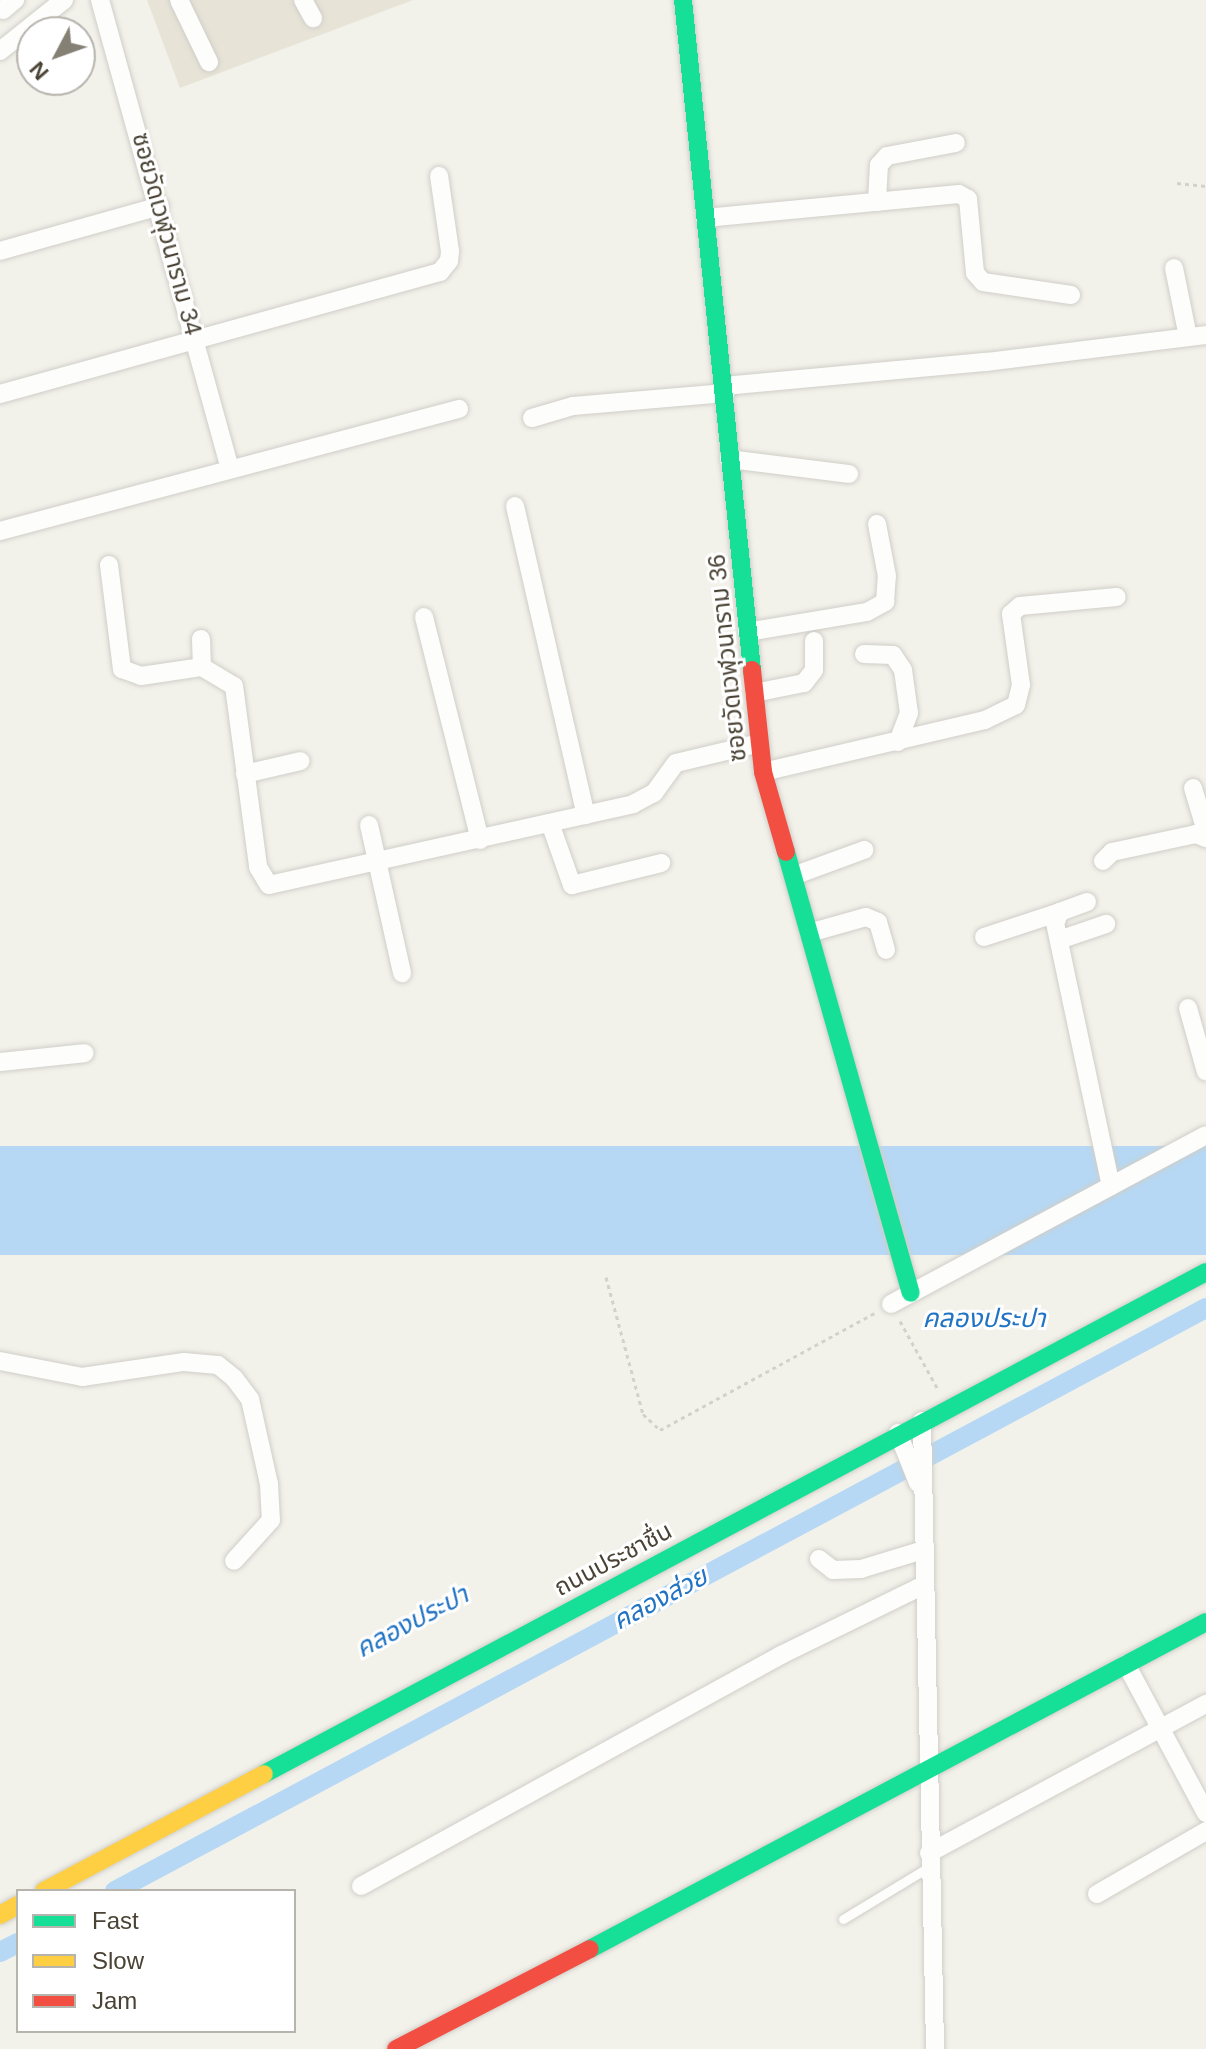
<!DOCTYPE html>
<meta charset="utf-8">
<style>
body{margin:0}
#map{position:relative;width:1206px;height:2049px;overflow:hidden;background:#f2f1ea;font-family:Arial,"Noto Sans Thai",sans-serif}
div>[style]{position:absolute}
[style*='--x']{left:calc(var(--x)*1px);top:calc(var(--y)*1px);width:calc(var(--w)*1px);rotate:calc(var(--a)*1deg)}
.residential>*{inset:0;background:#e7e3d7}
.water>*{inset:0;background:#b6d8f4;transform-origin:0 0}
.canal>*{height:20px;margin:-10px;padding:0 10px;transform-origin:10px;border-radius:10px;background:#b6d8f4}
.path>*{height:3px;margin-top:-1.5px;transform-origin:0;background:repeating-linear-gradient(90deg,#d2d1ca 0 4px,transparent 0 8px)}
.roads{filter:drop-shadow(0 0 2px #d0cec8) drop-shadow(0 0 2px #d0cec8)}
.lane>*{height:9px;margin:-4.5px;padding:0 4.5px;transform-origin:4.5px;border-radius:4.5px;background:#fdfdfc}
.street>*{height:18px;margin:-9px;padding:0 9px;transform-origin:9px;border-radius:9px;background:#fdfdfc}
.fast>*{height:18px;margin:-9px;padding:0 9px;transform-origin:9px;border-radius:9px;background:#16e098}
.slow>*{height:18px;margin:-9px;padding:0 9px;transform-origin:9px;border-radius:9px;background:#ffcf43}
.jam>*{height:18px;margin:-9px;padding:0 9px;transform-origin:9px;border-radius:9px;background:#f24e42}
span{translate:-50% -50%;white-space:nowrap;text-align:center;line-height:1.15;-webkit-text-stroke:6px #fff;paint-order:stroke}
.street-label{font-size:24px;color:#4a4335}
.water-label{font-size:26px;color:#2173c3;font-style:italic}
.legend{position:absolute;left:16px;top:1889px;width:280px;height:144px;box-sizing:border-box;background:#fff;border:2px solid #b7b4ae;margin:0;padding:10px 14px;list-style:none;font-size:24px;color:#4a4335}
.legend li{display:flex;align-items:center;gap:16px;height:40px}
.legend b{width:40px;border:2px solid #b7b4ae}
.north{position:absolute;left:16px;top:16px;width:80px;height:80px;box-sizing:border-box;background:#fff;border:2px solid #b7b4ae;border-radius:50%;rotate:229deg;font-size:22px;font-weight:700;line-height:32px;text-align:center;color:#4a4335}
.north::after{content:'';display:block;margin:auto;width:28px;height:36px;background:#858074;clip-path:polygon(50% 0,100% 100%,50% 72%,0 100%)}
</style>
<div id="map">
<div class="residential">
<i style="clip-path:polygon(147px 0,413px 0,180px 88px)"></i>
</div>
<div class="water">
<i style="left:1206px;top:1146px;width:109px;height:1367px;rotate:90deg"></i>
</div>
<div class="canal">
<i style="--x:115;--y:1891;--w:1237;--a:-28.12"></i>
<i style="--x:0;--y:1952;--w:20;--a:-27"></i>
</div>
<div class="path">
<i style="--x:1177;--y:183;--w:29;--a:6"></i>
<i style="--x:606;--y:1277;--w:142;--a:74.9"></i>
<i style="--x:643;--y:1414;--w:23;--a:43"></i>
<i style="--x:660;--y:1430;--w:246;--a:-28.6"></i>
<i style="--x:900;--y:1321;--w:80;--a:60.9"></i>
</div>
<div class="roads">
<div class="lane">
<i style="--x:843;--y:1919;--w:100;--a:-31.2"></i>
</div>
<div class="street">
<i style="--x:100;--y:0;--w:487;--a:74.5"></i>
<i style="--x:179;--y:0;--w:69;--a:64.2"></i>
<i style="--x:303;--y:0;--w:21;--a:61"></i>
<i style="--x:3;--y:10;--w:16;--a:-40"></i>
<i style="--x:0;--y:51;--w:82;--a:-38.6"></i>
<i style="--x:877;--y:202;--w:37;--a:-87"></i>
<i style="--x:879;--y:165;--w:12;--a:-48"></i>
<i style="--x:887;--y:156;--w:70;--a:-10.7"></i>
<i style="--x:705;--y:218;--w:255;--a:-5.4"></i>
<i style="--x:959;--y:194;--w:10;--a:29"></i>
<i style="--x:968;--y:199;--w:74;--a:84.6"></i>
<i style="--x:975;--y:273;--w:12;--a:48"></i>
<i style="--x:983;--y:282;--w:89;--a:8.4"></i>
<i style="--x:0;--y:251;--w:166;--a:-15.7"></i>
<i style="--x:1174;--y:268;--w:70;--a:78.5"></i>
<i style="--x:725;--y:386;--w:262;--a:-5.3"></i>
<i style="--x:986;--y:362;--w:222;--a:-7"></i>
<i style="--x:0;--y:394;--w:457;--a:-15.5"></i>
<i style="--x:440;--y:272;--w:14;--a:-51"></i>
<i style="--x:449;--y:261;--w:10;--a:-84"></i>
<i style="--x:450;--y:251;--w:76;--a:-98.3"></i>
<i style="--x:532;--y:418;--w:43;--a:-16.3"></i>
<i style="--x:573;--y:406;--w:153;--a:-4.9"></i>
<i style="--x:729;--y:459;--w:121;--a:7.1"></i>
<i style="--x:515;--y:506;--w:317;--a:77.1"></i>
<i style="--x:0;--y:531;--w:475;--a:-14.9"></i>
<i style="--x:109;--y:565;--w:105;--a:82.9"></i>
<i style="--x:122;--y:669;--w:20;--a:20"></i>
<i style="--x:141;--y:676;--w:62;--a:-8.4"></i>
<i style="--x:424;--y:617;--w:230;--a:75.9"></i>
<i style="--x:747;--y:632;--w:122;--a:-9.5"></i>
<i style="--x:867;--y:612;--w:21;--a:-29"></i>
<i style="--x:885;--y:602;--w:26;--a:-86"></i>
<i style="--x:887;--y:576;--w:53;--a:-100.9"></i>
<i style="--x:201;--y:639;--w:28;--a:88"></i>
<i style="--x:202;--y:667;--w:37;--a:31"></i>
<i style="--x:234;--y:686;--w:183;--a:82.4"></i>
<i style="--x:258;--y:867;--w:21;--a:59"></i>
<i style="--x:269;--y:885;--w:373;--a:-12.5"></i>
<i style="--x:633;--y:804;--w:24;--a:-28"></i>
<i style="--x:654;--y:793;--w:37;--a:-54"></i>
<i style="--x:676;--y:763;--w:85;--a:-13.5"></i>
<i style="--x:864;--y:654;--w:29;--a:2"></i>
<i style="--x:893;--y:655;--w:18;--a:56"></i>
<i style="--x:903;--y:670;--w:43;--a:82.1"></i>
<i style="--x:909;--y:713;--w:31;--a:111"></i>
<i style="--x:754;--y:693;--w:51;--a:-11.3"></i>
<i style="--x:804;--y:683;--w:16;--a:-52"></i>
<i style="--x:814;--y:670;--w:29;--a:-90"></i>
<i style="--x:763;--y:772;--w:228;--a:-13.2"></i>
<i style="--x:985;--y:720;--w:34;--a:-26"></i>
<i style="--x:1016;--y:705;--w:21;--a:-76"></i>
<i style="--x:1021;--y:685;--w:72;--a:-98"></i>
<i style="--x:1011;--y:614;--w:12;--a:-42"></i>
<i style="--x:1020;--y:606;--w:97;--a:-5.3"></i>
<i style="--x:245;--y:774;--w:57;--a:-13.1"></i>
<i style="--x:1193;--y:788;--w:45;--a:73.2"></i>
<i style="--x:550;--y:823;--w:66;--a:70.5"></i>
<i style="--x:572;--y:885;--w:92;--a:-13.9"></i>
<i style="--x:369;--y:825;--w:152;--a:77.4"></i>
<i style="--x:1103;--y:861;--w:13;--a:-45"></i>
<i style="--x:1112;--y:852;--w:86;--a:-12.1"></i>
<i style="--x:1196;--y:834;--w:11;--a:22"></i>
<i style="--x:793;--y:876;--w:76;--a:-20.1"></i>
<i style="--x:1087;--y:902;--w:29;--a:160"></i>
<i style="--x:1060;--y:912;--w:12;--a:114"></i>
<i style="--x:1055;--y:923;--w:269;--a:78"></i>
<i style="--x:809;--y:933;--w:59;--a:-15.7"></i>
<i style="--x:866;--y:917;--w:13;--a:23"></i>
<i style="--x:878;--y:922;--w:29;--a:74"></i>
<i style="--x:984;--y:937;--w:80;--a:-18.2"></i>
<i style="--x:1059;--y:940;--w:50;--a:-18.8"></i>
<i style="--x:1188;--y:1008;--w:66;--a:74.3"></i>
<i style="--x:0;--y:1062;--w:85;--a:-6"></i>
<i style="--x:891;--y:1304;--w:357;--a:-28.2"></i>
<i style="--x:0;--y:1361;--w:84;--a:11"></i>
<i style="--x:82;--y:1377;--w:103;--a:-8.4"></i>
<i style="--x:184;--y:1362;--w:34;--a:5"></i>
<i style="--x:218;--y:1365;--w:21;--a:39"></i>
<i style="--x:234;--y:1378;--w:26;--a:53"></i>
<i style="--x:250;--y:1399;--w:87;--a:77.4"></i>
<i style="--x:269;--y:1484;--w:36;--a:87"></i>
<i style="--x:271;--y:1520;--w:55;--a:132.1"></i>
<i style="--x:922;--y:1421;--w:628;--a:88.81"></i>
<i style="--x:898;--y:1433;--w:54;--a:68.2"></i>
<i style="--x:819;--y:1559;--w:18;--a:38"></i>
<i style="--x:833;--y:1570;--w:28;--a:-2"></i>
<i style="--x:861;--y:1569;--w:65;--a:-17"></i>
<i style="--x:1126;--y:1664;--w:169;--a:61.8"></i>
<i style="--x:929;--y:1853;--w:315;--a:-28.3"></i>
<i style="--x:361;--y:1886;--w:479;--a:-28.8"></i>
<i style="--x:781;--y:1655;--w:159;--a:-26.1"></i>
<i style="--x:1097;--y:1894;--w:126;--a:-30"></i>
</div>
<div class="fast">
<i style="--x:683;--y:0;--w:674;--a:84.12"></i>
<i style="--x:786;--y:852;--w:458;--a:74.2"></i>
<i style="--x:264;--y:1774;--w:1067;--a:-28.05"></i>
<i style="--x:590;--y:1949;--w:697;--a:-27.96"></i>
</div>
<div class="slow">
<i style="--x:44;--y:1891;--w:249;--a:-28"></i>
<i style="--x:0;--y:1915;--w:21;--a:-29"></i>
</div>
<div class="jam">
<i style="--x:752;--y:670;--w:103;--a:83.8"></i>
<i style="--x:763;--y:772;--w:83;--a:74"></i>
<i style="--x:396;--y:2049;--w:218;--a:-27.3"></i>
</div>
</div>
<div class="street-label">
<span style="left:167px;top:234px;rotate:75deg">ซอยวัดเวฬุวนาราม 34</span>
<span style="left:727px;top:658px;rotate:-96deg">ซอยวัดเวฬุวนาราม 36</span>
<span style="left:613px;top:1559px;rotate:-28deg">ถนนประชาชื่น</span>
</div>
<div class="water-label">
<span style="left:984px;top:1319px">คลองประปา</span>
<span style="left:660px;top:1599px;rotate:-28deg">คลองส่วย</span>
<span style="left:412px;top:1622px;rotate:-28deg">คลองประปา</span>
</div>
<ul class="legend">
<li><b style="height:10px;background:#16e098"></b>Fast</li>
<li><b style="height:10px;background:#ffcf43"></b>Slow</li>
<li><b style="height:10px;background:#f24e42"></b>Jam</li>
</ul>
<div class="north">N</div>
</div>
